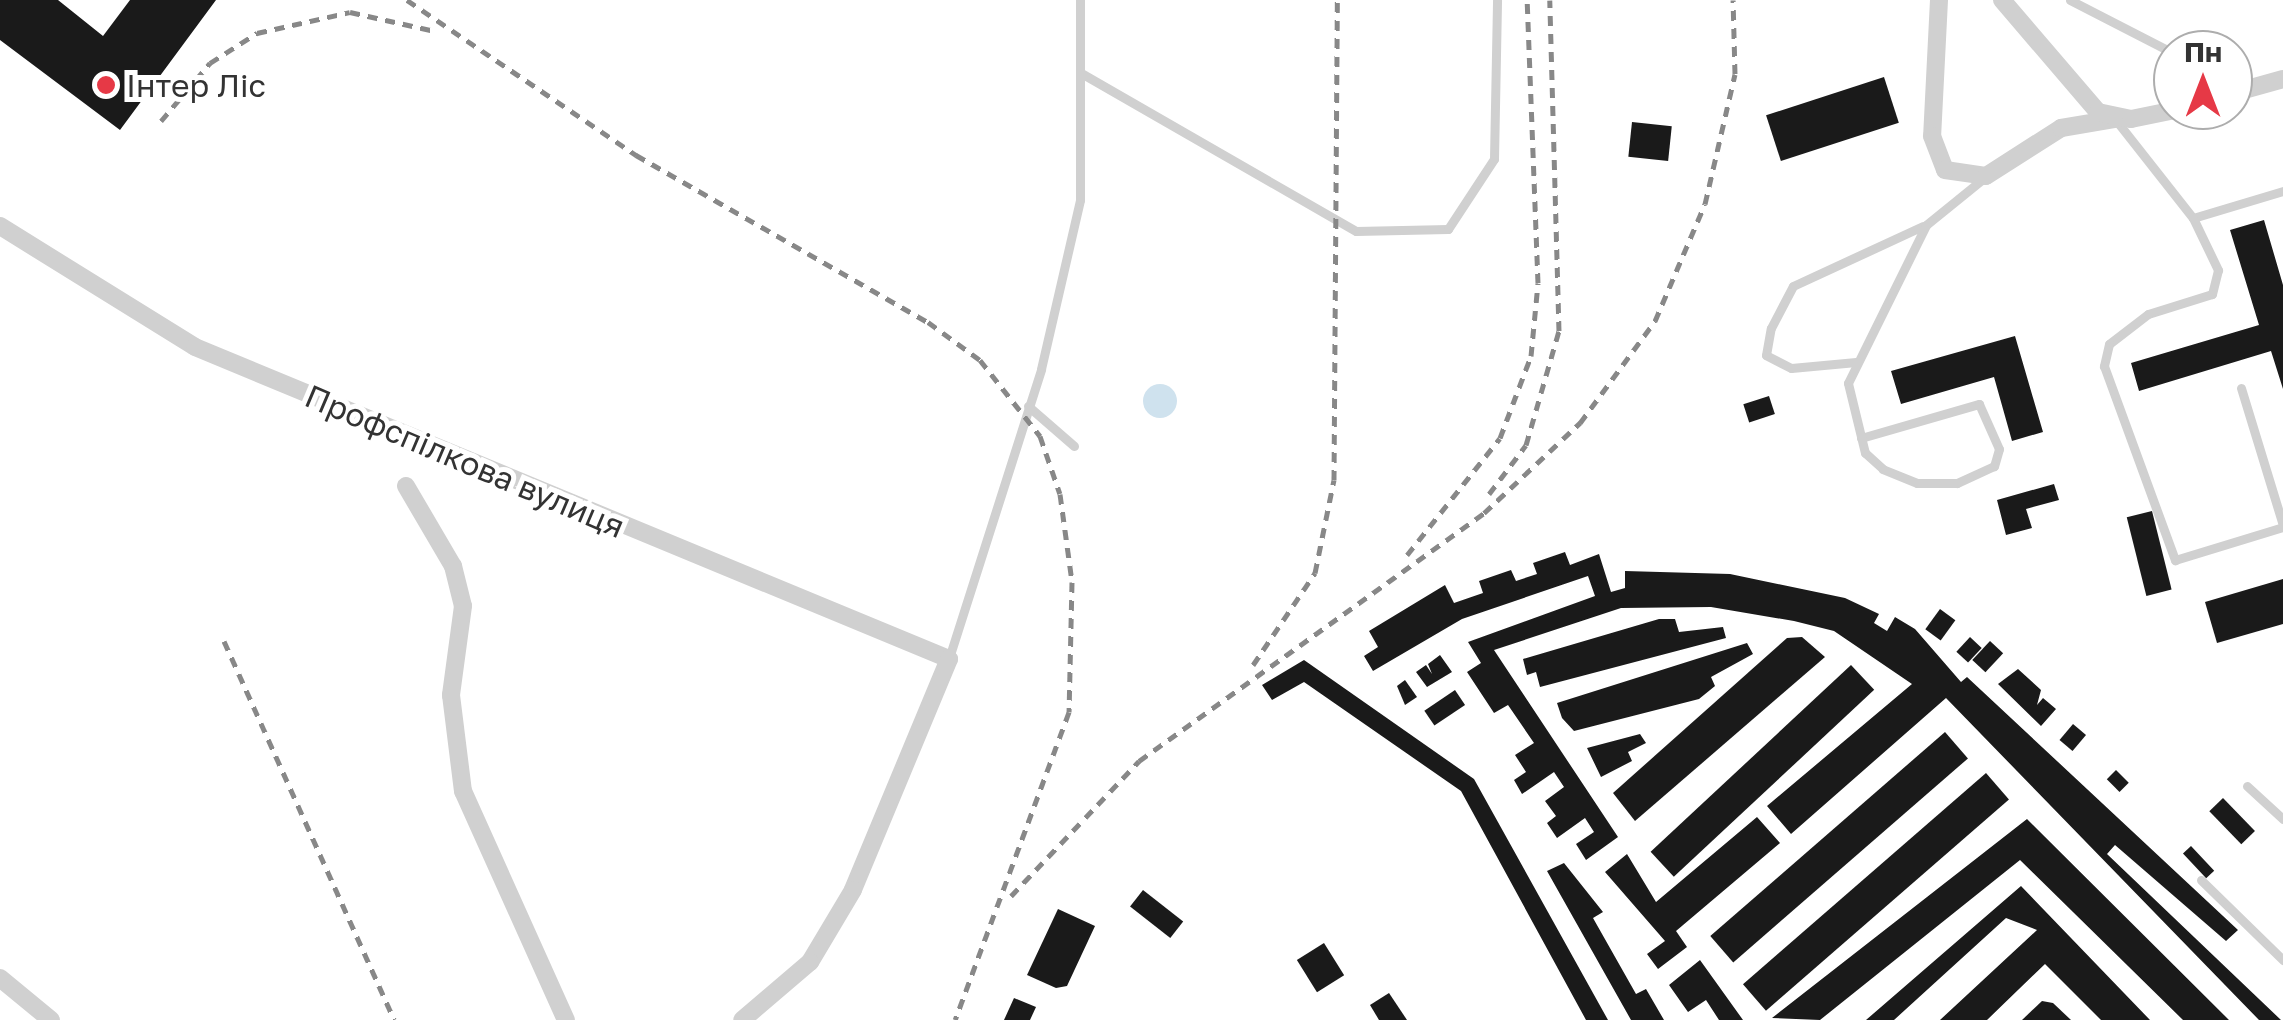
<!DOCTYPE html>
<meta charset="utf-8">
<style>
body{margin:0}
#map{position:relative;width:2283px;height:1020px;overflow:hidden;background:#fff;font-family:"Golos Text",sans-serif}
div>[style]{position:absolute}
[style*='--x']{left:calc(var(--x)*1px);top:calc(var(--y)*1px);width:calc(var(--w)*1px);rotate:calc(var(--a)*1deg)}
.water>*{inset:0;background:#cfe2ee}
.round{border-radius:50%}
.building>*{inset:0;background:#1a1a1a;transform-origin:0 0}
.lane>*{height:9px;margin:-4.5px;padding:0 4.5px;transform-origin:4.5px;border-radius:4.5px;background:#d0d0d0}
.street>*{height:18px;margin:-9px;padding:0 9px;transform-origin:9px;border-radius:9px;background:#d0d0d0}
.rail>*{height:5px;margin-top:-2.5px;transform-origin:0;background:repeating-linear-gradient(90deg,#888 0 10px,transparent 0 18px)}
.dots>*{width:28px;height:28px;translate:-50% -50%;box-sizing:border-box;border:5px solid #fff;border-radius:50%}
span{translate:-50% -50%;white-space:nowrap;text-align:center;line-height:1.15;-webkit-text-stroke:10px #fff;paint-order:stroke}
.poi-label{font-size:32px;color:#333}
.left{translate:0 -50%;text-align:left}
.street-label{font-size:32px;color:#333}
.north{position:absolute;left:2153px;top:30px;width:100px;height:100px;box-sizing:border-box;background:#fff;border:2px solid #adadad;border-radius:50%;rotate:0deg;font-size:28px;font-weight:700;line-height:40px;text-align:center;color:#333}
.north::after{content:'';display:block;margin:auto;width:35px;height:45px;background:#e63946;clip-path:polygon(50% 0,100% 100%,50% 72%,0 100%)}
</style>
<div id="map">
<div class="water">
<i class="round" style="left:1143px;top:384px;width:34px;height:34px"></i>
</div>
<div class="building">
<i style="clip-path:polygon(0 0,58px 0,103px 36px,130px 0,216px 0,120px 130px,0 40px)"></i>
<i style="left:1884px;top:77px;width:48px;height:124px;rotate:72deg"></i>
<i style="left:1632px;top:122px;width:40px;height:35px;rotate:6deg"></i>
<i style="clip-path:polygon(2264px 220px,2283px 285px,2283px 389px,2271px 351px,2139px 391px,2131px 363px,2259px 325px,2230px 230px)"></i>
<i style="clip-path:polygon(2015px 336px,2043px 432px,2012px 441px,1994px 377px,1901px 404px,1891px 371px)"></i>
<i style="left:1769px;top:396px;width:19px;height:27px;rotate:72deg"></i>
<i style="clip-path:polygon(2054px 484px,2059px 500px,2026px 509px,2032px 528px,2006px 535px,1997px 500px)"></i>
<i style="left:2152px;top:511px;width:81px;height:26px;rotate:76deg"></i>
<i style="clip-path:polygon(1565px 552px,1570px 565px,1599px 554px,1611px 592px,1625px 588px,1625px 571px,1730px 574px,1845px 598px,1879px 614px,1874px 623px,1887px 631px,1895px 617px,1915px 629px,1961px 682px,1967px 677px,2238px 930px,2226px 941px,2115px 845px,2107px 854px,2281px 1020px,2259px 1020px,1946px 698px,1791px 834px,1767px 806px,1912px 684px,1834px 631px,1794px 621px,1711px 607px,1621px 608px,1494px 650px,1618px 837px,1586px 860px,1576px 844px,1594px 832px,1585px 818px,1557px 838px,1547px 823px,1556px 816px,1545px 801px,1564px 787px,1554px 772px,1522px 794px,1514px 780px,1526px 772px,1515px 755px,1534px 743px,1508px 705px,1494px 713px,1467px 672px,1481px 663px,1468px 642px,1595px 596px,1588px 576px,1462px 619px,1373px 671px,1364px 656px,1378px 647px,1369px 631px,1445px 585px,1454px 603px,1483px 593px,1479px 581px,1511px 570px,1516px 581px,1537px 574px,1533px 563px)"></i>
<i style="clip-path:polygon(2283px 579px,2283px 624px,2217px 643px,2205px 602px)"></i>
<i style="left:1940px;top:609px;width:19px;height:25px;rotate:36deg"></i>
<i style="clip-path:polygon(1659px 619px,1675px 619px,1679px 632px,1723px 627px,1726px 638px,1540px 687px,1536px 672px,1527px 675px,1523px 659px)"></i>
<i style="clip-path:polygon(1802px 637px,1825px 657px,1635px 821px,1613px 793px,1787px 638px)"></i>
<i style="left:1970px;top:637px;width:16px;height:20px;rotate:43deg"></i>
<i style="left:1990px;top:641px;width:18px;height:26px;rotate:43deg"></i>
<i style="clip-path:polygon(1747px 643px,1753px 654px,1711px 677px,1715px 686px,1699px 699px,1574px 731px,1562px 718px,1557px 703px)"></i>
<i style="clip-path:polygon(1440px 655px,1452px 672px,1427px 687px,1416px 672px,1426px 665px,1432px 674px,1428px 664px)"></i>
<i style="clip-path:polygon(1304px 660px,1474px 779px,1608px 1020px,1586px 1020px,1461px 791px,1304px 682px,1272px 700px,1262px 685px)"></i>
<i style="left:1851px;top:665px;width:34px;height:274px;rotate:47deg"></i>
<i style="clip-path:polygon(2018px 669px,2041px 690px,2037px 705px,2043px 698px,2056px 709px,2041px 726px,1998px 684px)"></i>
<i style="clip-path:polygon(1405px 680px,1417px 697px,1405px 705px,1397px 686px)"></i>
<i style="left:1455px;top:690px;width:18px;height:37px;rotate:56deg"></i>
<i style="left:2073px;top:724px;width:17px;height:21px;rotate:40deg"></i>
<i style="left:1945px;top:732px;width:35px;height:311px;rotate:49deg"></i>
<i style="clip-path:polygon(1640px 734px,1646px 743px,1628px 752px,1632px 761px,1601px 777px,1587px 748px)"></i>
<i style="left:2116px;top:770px;width:18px;height:13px;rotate:45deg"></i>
<i style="left:1986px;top:773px;width:35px;height:322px;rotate:49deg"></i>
<i style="left:2223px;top:798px;width:46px;height:19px;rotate:46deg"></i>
<i style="clip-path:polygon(1757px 817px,1780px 843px,1676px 931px,1687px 947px,1658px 969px,1647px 954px,1665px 941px,1605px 872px,1627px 854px,1656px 902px)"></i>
<i style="clip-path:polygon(2027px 819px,2229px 1020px,2183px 1020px,2020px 860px,1820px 1020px,1772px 1018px)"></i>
<i style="left:2191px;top:846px;width:34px;height:11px;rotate:47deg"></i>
<i style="clip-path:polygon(1564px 863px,1603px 912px,1593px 918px,1636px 994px,1646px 989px,1664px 1020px,1631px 1020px,1547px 871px)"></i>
<i style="clip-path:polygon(2021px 886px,2150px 1020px,2101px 1020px,2045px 964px,1987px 1020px,1940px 1020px,2037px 930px,2006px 918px,1894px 1020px,1866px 1020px)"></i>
<i style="left:1143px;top:890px;width:51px;height:21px;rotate:38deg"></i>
<i style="clip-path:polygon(1058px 909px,1095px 926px,1067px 986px,1056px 988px,1027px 975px)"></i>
<i style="left:1324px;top:943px;width:38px;height:32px;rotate:58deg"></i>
<i style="clip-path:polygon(1700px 960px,1743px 1020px,1719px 1020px,1706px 1000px,1688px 1012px,1669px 985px)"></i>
<i style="clip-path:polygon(1389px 993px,1407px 1020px,1379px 1020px,1370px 1005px)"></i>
<i style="clip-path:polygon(1014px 998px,1036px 1007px,1030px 1020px,1004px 1020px)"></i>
<i style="clip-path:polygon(2042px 1001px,2053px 1003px,2071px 1020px,2022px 1020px)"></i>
</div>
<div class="lane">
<i style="--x:2070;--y:0;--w:116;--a:27.2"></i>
<i style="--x:2183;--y:50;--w:15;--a:-48"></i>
<i style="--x:1081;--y:73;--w:317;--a:29.9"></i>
<i style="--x:1356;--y:231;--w:92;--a:-1.2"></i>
<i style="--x:1448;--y:229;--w:84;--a:-56.7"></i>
<i style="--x:1494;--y:159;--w:159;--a:-88.9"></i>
<i style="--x:2115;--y:119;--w:126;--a:51.8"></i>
<i style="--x:2193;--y:218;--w:94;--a:-16.7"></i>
<i style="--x:2193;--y:218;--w:58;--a:64.3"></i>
<i style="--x:2218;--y:270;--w:25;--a:104"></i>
<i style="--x:2212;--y:294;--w:67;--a:162.6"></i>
<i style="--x:2148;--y:314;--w:49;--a:142.4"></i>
<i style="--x:2109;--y:344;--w:23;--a:103"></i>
<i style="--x:2104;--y:366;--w:207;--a:69.9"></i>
<i style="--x:2175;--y:560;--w:113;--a:-17"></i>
<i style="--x:1856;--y:362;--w:65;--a:174.7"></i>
<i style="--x:1791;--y:368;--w:28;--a:-153"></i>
<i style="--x:1766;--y:355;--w:27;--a:-80"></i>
<i style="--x:1771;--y:328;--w:47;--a:-62.4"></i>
<i style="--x:1793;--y:286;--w:143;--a:-24.8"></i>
<i style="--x:2241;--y:388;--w:143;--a:73"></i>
<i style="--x:1028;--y:406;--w:61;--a:41"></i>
<i style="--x:1861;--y:438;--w:123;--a:-16.1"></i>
<i style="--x:1979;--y:404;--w:49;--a:66"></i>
<i style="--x:1999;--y:449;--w:18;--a:106"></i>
<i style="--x:1994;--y:466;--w:41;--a:155.3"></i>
<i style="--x:1957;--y:483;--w:40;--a:180"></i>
<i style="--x:1917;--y:483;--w:37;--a:-158"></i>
<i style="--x:1883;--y:469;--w:24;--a:-138"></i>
<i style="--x:1865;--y:453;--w:72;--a:-103.7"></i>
<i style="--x:1848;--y:383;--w:176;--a:-63.7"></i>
<i style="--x:1926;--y:225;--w:75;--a:-39"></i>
<i style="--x:949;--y:658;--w:303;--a:-72.3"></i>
<i style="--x:1041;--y:369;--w:173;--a:-77"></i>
<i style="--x:1080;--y:200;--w:200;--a:-90"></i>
<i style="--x:2247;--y:786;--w:49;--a:42.5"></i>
<i style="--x:2201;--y:880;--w:115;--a:44.3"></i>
</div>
<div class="street">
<i style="--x:1939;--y:0;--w:136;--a:92.9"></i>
<i style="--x:1932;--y:136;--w:36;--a:69"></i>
<i style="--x:1945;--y:170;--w:41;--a:8.3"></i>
<i style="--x:1986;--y:176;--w:89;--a:-32.6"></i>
<i style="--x:2061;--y:128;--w:55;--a:-9.5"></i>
<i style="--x:2002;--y:0;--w:148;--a:49.4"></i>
<i style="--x:2098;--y:112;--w:34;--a:12"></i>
<i style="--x:2131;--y:119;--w:45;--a:-11.6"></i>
<i style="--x:2233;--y:93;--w:52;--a:-15.6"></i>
<i style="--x:0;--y:226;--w:229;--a:31.8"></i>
<i style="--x:195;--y:347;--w:816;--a:22.48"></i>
<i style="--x:949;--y:659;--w:250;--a:112.6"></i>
<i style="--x:853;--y:890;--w:84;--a:120.8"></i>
<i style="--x:810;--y:962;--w:89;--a:139.5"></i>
<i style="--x:406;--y:486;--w:93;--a:59.6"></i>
<i style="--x:453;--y:566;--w:41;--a:76"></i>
<i style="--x:463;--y:606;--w:90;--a:97.7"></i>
<i style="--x:451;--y:695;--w:97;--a:82.9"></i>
<i style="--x:463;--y:791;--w:251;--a:65.8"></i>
<i style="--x:0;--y:978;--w:66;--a:39.5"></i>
</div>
<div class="rail">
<i style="--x:407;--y:0;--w:277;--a:34.1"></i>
<i style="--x:636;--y:155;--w:336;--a:29.8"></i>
<i style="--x:928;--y:322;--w:64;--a:36.2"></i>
<i style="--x:980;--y:360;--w:97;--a:51.7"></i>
<i style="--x:1040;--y:436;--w:61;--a:71"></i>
<i style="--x:1060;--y:494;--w:89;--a:82.2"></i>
<i style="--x:1072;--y:582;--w:130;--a:91.3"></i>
<i style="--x:1069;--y:712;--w:328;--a:110.3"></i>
<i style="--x:161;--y:121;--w:76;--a:-49.8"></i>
<i style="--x:210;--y:63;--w:56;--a:-32.6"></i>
<i style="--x:257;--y:33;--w:95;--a:-12.7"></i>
<i style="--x:350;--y:12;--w:87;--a:12.6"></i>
<i style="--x:1489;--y:494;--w:61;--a:-52.9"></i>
<i style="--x:1526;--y:445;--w:119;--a:-73.9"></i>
<i style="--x:1559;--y:331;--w:331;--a:-91.6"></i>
<i style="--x:1407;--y:555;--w:149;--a:-51.5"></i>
<i style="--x:1500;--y:438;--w:88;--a:-69.3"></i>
<i style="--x:1531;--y:356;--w:73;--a:-84.5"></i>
<i style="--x:1538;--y:283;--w:283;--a:-92.2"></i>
<i style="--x:224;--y:641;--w:415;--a:65.8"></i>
<i style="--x:1253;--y:665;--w:111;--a:-56"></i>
<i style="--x:1315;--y:573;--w:95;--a:-78.5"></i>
<i style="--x:1334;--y:480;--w:480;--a:-89.6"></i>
<i style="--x:1011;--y:896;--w:186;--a:-46.5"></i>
<i style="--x:1139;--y:761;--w:425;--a:-35.7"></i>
<i style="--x:1484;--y:513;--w:132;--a:-43.2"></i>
<i style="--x:1580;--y:423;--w:127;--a:-53.7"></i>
<i style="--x:1655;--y:321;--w:127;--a:-66.9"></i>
<i style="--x:1705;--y:204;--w:133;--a:-77"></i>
<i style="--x:1735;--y:74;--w:74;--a:-91.5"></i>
</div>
<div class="dots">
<i style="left:106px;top:85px;background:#e63946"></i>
</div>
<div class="poi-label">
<span class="left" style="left:126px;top:85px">Інтер Ліс</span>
</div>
<div class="street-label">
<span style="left:465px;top:461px;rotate:23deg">Профспілкова вулиця</span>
</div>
<div class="north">Пн</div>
</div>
